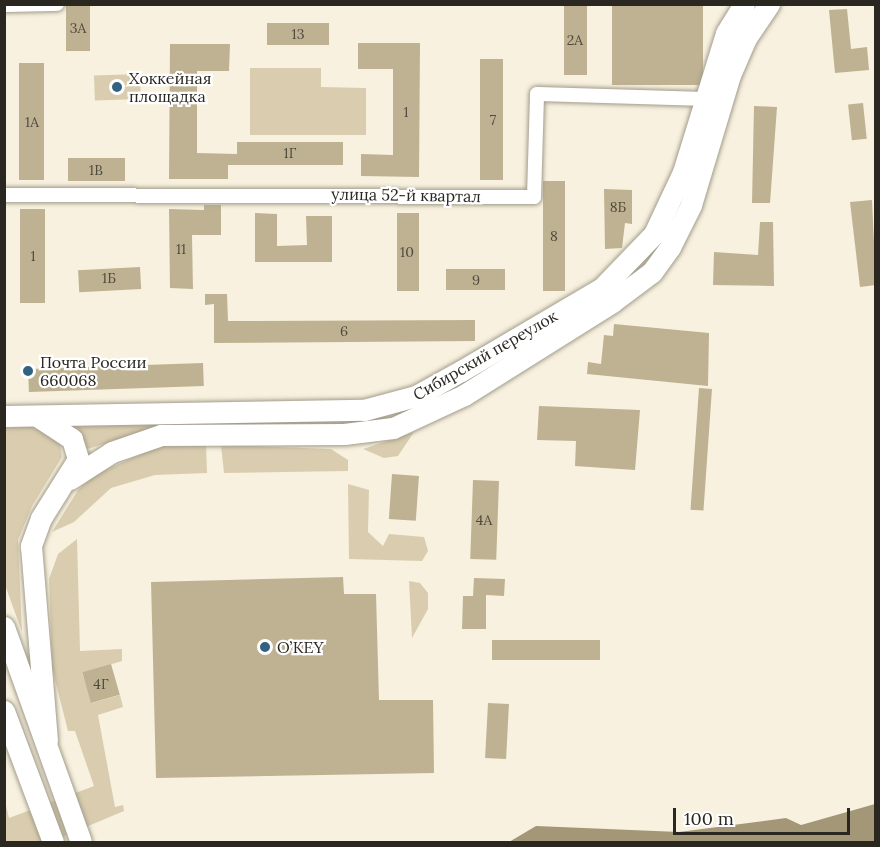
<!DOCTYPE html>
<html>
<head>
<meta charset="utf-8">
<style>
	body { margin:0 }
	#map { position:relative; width:880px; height:847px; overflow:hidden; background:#f8f1df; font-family:Lora,serif }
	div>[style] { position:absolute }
	.green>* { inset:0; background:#dacdaf; transform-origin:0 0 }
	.water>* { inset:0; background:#a39778 }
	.building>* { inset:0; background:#bfb292; transform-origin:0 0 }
	.roads { filter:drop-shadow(0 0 2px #a29c8b) drop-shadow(0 0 2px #a29c8b) }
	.street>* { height:14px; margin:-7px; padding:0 7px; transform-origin:7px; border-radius:7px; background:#fff }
	.primary>* { height:21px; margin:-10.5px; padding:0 10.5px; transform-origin:10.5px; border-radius:10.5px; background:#fff }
	.dots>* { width:16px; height:16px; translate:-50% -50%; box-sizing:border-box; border:3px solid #fff; border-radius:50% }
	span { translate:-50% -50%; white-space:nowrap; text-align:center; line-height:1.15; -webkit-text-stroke:4.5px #fff; paint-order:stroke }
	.number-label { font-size:14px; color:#4e4a3c }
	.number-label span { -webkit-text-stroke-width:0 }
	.poi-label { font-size:16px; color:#292720 }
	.left { translate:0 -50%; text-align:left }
	.street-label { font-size:16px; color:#292720 }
	.frame { position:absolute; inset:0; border:6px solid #292720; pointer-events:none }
	.scale { position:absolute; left:673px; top:808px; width:177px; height:27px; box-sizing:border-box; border:3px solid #292720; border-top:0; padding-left:8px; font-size:18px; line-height:21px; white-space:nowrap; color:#292720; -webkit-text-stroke:4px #fff; paint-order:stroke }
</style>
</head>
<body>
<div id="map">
	<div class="green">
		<div style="clip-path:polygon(250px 68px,321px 68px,321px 87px,366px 88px,366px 135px,250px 135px)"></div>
		<div style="left:140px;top:74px;width:25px;height:46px;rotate:88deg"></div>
		<div style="clip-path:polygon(142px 420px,167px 425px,87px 449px,75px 423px)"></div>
		<div style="clip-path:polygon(40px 426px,60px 443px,62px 457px,32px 506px,18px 540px,22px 632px,5px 585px,4px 428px)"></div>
		<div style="clip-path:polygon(414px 432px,398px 456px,384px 458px,363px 449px)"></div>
		<div style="clip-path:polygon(206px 444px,207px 473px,155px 475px,111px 488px,74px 522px,52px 532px,78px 490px,96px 474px,160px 446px)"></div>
		<div style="clip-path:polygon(221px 445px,331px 449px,348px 460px,348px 471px,224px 473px)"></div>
		<div style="clip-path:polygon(348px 484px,369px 490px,368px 532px,383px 546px,389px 534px,424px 537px,428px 551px,422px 561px,349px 559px)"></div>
		<div style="clip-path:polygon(77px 539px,80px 651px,122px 649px,122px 661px,82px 673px,92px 703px,120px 695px,123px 707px,98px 715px,115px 807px,123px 805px,124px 811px,50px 842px,5px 842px,4px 797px,9px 818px,94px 786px,75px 731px,68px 731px,52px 668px,49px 579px,58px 554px)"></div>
		<div style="clip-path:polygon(409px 581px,420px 583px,428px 593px,428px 609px,412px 638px)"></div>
	</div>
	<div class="water">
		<div style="clip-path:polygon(875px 804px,875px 842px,509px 842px,536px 826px,679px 832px,786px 818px,801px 825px)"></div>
	</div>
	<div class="building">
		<div style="left:66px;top:4px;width:24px;height:47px"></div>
		<div style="left:564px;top:4px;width:23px;height:71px"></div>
		<div style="left:612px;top:4px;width:91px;height:81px"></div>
		<div style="clip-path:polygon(847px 9px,851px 49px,867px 47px,869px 70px,835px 73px,829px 10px)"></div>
		<div style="left:267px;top:23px;width:62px;height:22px"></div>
		<div style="clip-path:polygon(358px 43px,420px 43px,419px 177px,361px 176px,361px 154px,393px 155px,393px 69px,358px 69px)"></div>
		<div style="clip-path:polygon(170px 44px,230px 44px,229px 71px,197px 71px,197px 153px,237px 154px,237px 142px,343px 142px,343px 165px,228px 165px,228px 179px,169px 179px)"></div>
		<div style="left:480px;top:59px;width:23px;height:121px"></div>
		<div style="left:19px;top:63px;width:25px;height:117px"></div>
		<div style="left:863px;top:103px;width:36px;height:15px;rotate:84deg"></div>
		<div style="clip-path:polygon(754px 106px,777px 107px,770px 203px,752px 203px)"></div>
		<div style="left:68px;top:158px;width:57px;height:23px"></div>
		<div style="left:543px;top:181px;width:22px;height:110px"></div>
		<div style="clip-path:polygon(604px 189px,632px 190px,632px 224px,625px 223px,622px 248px,605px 249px)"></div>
		<div style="clip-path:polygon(872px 200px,876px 285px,860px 287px,850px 202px)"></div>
		<div style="clip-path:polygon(204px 205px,221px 205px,221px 235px,192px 235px,193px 289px,170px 288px,169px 209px,204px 210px)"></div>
		<div style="left:20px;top:209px;width:25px;height:94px"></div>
		<div style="clip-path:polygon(255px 213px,277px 214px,277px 246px,307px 245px,306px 216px,332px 216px,332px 262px,255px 262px)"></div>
		<div style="left:397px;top:213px;width:22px;height:78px"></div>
		<div style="clip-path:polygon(760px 222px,773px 222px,774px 286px,713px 285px,714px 252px,758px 255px)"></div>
		<div style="left:140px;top:267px;width:22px;height:62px;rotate:87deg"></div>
		<div style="left:446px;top:269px;width:59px;height:21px"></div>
		<div style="clip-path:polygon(205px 294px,227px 294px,228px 321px,475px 320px,475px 341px,214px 343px,214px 304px,205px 305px)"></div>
		<div style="clip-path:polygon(614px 324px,709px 333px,708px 386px,587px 374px,588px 362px,601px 364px,604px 335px,613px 336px)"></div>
		<div style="left:203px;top:363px;width:23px;height:175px;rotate:88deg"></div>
		<div style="left:699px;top:388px;width:13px;height:122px;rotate:4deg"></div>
		<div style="clip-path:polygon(539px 406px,640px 410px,635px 470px,575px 466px,576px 441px,537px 440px)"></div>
		<div style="left:392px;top:474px;width:27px;height:45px;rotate:4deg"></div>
		<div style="left:473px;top:480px;width:26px;height:79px;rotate:2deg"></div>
		<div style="clip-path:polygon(343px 577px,344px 594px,376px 594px,379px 700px,433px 700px,434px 773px,156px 778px,151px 582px)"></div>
		<div style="clip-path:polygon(474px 578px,505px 579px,504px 596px,486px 595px,486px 629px,462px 629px,463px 596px,473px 596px)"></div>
		<div style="left:600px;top:640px;width:20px;height:108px;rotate:90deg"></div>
		<div style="left:111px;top:664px;width:32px;height:30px;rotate:74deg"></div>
		<div style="left:488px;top:703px;width:21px;height:55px;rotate:3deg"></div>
	</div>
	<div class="roads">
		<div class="street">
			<div style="left:4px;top:5px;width:53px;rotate:-1.1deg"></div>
			<div style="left:4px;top:195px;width:530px;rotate:0.22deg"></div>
			<div style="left:534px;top:197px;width:103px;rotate:-88.3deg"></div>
			<div style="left:537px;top:94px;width:170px;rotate:1.7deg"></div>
		</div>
		<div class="primary">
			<div style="left:4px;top:416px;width:360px;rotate:-1deg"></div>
			<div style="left:364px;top:410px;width:54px;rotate:-15.1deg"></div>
			<div style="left:416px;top:396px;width:51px;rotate:-29.1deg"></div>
			<div style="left:461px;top:371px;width:164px;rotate:-30.5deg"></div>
			<div style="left:602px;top:288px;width:75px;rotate:-46.1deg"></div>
			<div style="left:654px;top:234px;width:68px;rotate:-64.9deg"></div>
			<div style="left:683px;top:172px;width:145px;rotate:-72.8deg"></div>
			<div style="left:726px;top:33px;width:34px;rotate:-58deg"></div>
			<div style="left:37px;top:416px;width:42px;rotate:33.3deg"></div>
			<div style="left:72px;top:439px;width:21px;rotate:73deg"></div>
			<div style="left:78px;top:459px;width:70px;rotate:122.1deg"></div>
			<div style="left:41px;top:518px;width:30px;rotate:110deg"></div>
			<div style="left:31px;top:546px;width:195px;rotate:85.3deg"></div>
			<div style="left:70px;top:479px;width:50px;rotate:-32.7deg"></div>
			<div style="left:112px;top:452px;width:52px;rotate:-19.1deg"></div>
			<div style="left:161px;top:435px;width:183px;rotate:-0.3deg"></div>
			<div style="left:344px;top:434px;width:49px;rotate:-7deg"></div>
			<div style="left:393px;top:428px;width:78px;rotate:-24.9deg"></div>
			<div style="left:464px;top:395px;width:175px;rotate:-32.1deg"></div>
			<div style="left:612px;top:302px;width:50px;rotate:-36.9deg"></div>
			<div style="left:652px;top:272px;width:31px;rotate:-54deg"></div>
			<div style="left:670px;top:247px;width:47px;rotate:-63.4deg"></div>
			<div style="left:691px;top:205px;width:136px;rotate:-73.3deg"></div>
			<div style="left:730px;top:75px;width:40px;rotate:-66.6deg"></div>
			<div style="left:746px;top:38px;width:41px;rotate:-55.9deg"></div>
			<div style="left:4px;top:627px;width:228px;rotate:70.3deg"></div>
			<div style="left:4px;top:711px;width:140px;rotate:69.5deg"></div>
		</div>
	</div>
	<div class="dots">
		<div style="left:117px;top:87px;background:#326280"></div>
		<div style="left:28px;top:371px;background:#326280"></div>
		<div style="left:265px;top:647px;background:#326280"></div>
	</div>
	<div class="number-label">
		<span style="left:78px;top:28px">3А</span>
		<span style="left:298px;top:34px">13</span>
		<span style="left:575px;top:40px">2А</span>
		<span style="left:406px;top:112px">1</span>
		<span style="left:493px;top:120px">7</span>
		<span style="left:32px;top:122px">1А</span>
		<span style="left:290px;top:153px">1Г</span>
		<span style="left:96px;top:170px">1В</span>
		<span style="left:618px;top:207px">8Б</span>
		<span style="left:554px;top:236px">8</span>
		<span style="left:181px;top:249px">11</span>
		<span style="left:407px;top:252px">10</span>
		<span style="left:33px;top:256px">1</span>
		<span style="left:109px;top:278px">1Б</span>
		<span style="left:476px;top:280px">9</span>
		<span style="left:344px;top:331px">6</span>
		<span style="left:484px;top:520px">4А</span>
		<span style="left:101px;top:684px">4Г</span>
	</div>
	<div class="poi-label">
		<span class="left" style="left:129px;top:87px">Хоккейная<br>площадка</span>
		<span class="left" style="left:40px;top:371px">Почта России<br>660068</span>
		<span class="left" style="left:277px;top:647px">O’KEY</span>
	</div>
	<div class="street-label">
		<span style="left:406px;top:195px;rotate:1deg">улица 52-й квартал</span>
		<span style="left:485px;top:355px;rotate:-30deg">Сибирский переулок</span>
	</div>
	<div class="frame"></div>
	<div class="scale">100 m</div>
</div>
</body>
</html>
